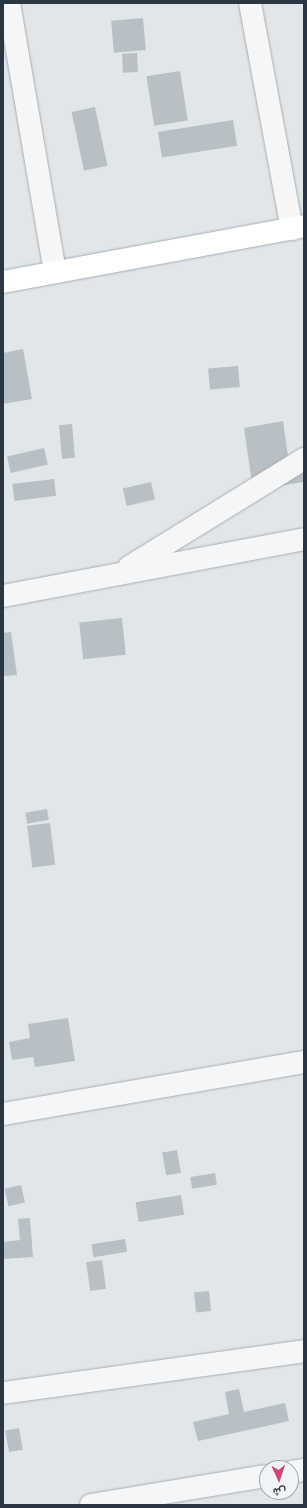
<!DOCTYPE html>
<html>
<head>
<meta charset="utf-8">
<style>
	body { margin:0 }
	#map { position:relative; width:307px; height:1508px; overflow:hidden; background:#e1e6e9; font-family:"Work Sans",Vazirmatn,sans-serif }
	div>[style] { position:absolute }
	.building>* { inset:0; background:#b8c0c6; transform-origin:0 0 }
	.roads { filter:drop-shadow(0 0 1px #a6aeb3) drop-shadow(0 0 1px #a6aeb3) }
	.street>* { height:22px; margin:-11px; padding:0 11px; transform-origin:11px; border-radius:11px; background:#f4f6f8 }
	.primary>* { height:22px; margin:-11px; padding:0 11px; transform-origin:11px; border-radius:11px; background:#fff }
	span { translate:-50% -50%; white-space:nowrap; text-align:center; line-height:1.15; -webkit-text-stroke:3px #f1f4f7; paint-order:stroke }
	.frame { position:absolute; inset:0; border:4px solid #2a3641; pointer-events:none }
	.north { position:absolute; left:259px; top:1460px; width:40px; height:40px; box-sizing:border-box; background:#f1f4f7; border:1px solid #a1a8ae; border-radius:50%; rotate:177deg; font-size:11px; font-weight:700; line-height:16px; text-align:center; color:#2a3641 }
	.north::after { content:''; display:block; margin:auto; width:14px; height:18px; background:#cb4a73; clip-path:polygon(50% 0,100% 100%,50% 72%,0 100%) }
</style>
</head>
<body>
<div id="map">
	<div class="building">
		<div style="left:143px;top:18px;width:32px;height:32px;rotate:85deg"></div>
		<div style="left:137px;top:53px;width:19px;height:15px;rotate:87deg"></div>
		<div style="left:180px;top:71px;width:50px;height:34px;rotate:81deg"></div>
		<div style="left:95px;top:107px;width:60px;height:24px;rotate:78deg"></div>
		<div style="left:233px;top:120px;width:26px;height:76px;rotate:81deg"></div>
		<div style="clip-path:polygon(23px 349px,32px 399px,3px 404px,3px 353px)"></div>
		<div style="left:238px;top:366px;width:21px;height:30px;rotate:85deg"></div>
		<div style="clip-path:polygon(283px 421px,288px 456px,304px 454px,304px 482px,253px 490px,244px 428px)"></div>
		<div style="left:72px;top:424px;width:34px;height:13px;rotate:85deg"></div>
		<div style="left:44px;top:448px;width:17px;height:38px;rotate:77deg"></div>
		<div style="left:54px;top:479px;width:17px;height:42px;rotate:83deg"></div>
		<div style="left:151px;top:482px;width:18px;height:29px;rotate:77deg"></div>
		<div style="left:122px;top:618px;width:37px;height:43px;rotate:84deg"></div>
		<div style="clip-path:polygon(11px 632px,17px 675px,3px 676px,3px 633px)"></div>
		<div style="left:47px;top:809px;width:11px;height:22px;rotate:80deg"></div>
		<div style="left:50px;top:823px;width:42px;height:23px;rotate:83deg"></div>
		<div style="clip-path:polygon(68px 1018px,75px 1061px,35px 1067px,33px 1057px,12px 1060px,9px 1042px,30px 1038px,28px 1024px)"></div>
		<div style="left:177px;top:1150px;width:23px;height:15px;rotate:80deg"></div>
		<div style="left:215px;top:1173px;width:12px;height:25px;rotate:81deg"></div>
		<div style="left:21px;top:1185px;width:18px;height:17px;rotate:77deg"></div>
		<div style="left:181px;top:1195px;width:20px;height:46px;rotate:81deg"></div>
		<div style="clip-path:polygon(30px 1218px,33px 1257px,3px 1259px,3px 1242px,20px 1240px,18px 1219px)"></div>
		<div style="left:125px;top:1239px;width:13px;height:34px;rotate:81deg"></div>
		<div style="left:102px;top:1260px;width:29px;height:16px;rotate:82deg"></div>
		<div style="left:209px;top:1291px;width:20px;height:15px;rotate:84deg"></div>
		<div style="clip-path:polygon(239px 1389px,244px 1412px,285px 1403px,289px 1421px,198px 1441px,193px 1422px,229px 1414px,225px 1392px)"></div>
		<div style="left:19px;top:1428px;width:22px;height:14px;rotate:80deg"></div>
	</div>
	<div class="roads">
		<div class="street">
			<div style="left:9px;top:3px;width:273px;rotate:80.3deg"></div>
			<div style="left:250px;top:3px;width:230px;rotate:79.5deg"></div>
			<div style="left:129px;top:567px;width:206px;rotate:-31.7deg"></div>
			<div style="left:3px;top:596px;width:306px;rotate:-10.7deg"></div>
			<div style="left:3px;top:1114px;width:305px;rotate:-9.8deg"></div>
			<div style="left:3px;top:1393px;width:304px;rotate:-7.9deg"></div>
			<div style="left:291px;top:1472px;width:13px;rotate:-9deg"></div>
			<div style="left:91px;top:1505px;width:178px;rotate:-9.4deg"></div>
		</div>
		<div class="primary">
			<div style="left:3px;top:282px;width:306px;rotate:-10.5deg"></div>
		</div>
	</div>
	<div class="frame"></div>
	<div class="north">ش</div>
</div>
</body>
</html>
